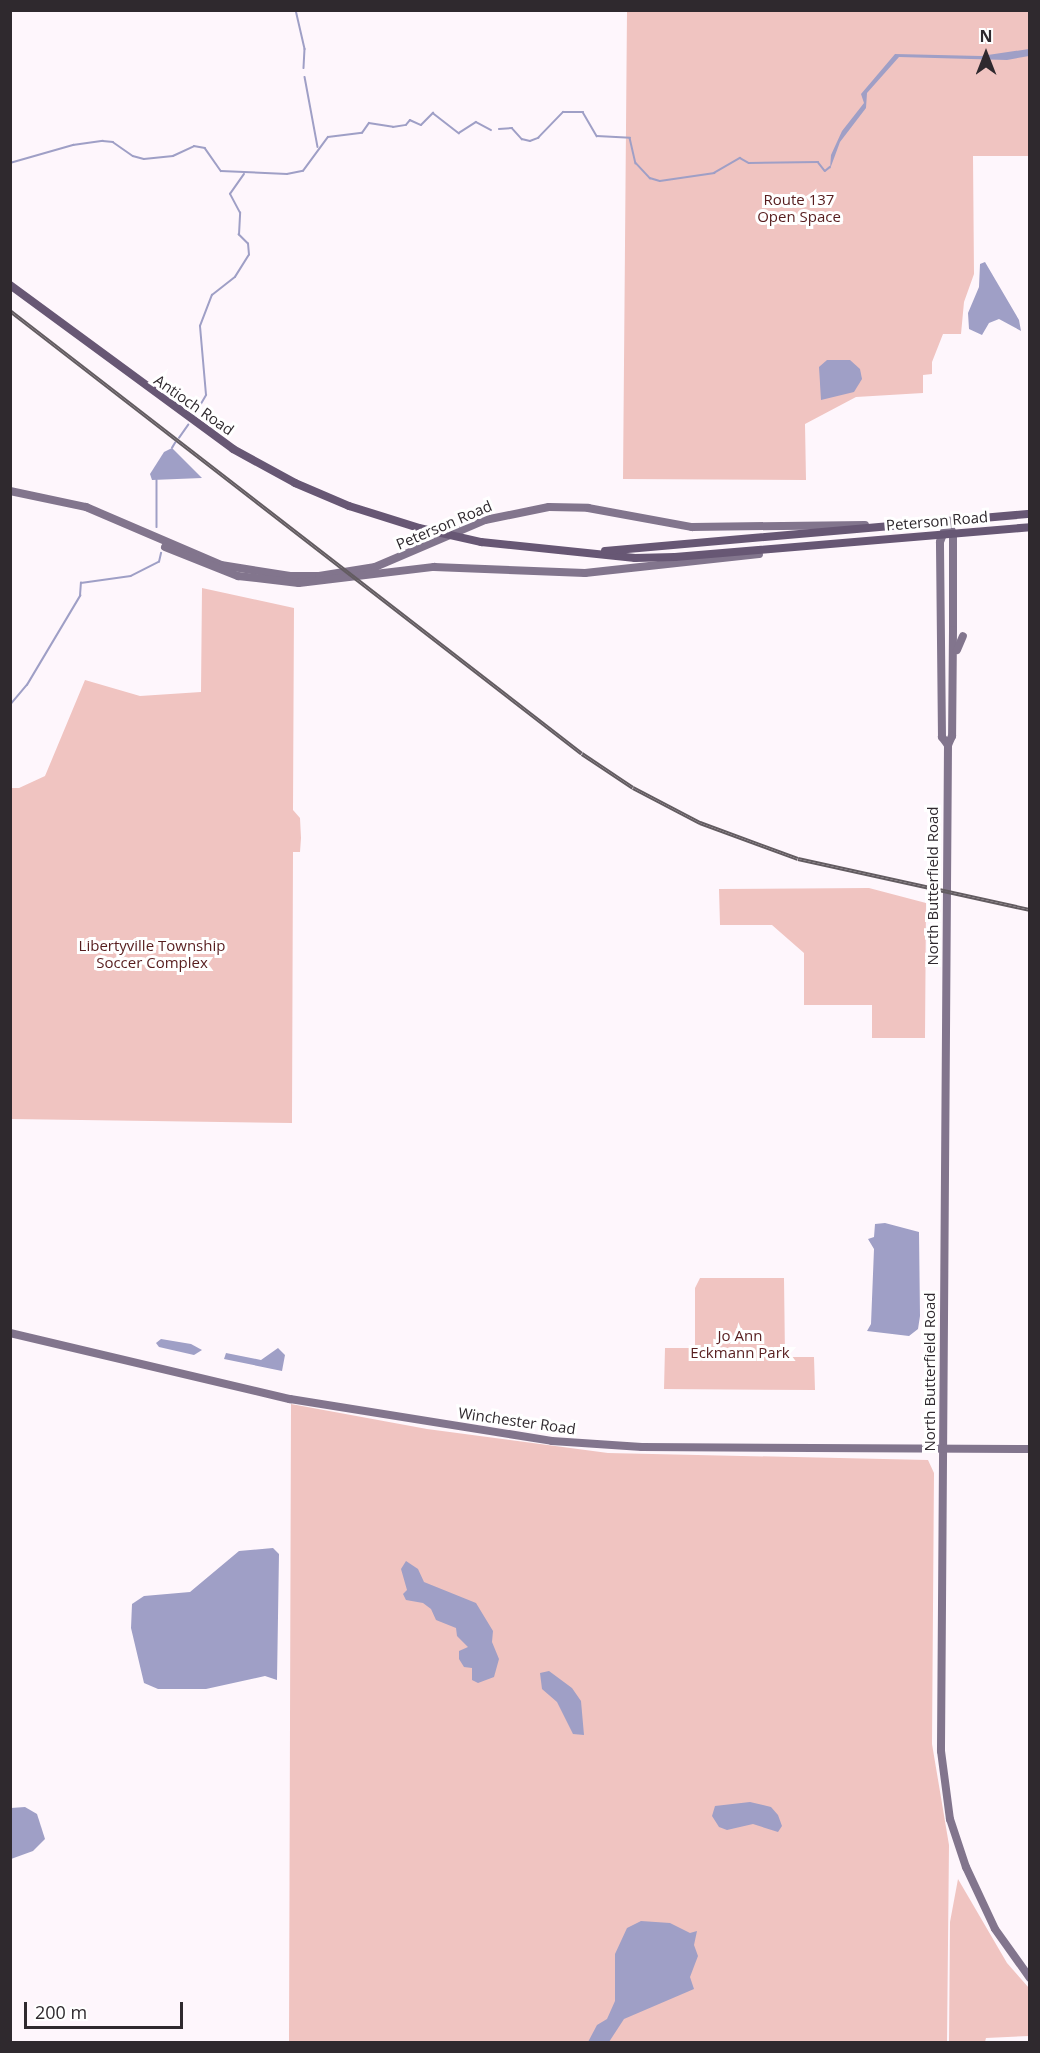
<!DOCTYPE html>
<html>
<head>
<meta charset="utf-8">
<style>
	body { margin:0 }
	#map { position:relative; width:1040px; height:2053px; overflow:hidden; background:#fef6fc; font-family:"Open Sans",sans-serif }
	div>[style] { position:absolute }
	.green>* { inset:0; background:#f0c4c1 }
	.water>* { inset:0; background:#9f9fc6 }
	.stream>* { height:1.5px; margin:-0.75px; padding:0 0.75px; transform-origin:0.75px; border-radius:0.75px; background:#9f9fc6 }
	.secondary>* { height:8px; margin:-4px; padding:0 4px; transform-origin:4px; border-radius:4px; background:#82758d }
	.primary>* { height:8px; margin:-4px; padding:0 4px; transform-origin:4px; border-radius:4px; background:#675774 }
	.rail>* { height:4px; margin-top:-2px; transform-origin:0; background:repeating-linear-gradient(90deg,#fff 0 4.5px,#635c61 0 9px); box-sizing:border-box; border-block:2px solid #635c61 }
	.primary-bridge>* { height:8px; margin:-4px; padding:0 4px; transform-origin:4px; border-radius:4px; background:#675774 }
	span { translate:-50% -50%; white-space:nowrap; text-align:center; line-height:1.15; -webkit-text-stroke:6px #fff; paint-order:stroke }
	.park-label { font-size:15px; color:#571d1e }
	.street-label { font-size:15px; color:#2f292e }
	.frame { position:absolute; inset:0; border:12px solid #2f292e; pointer-events:none }
	.north { position:absolute; left:956px; top:24px; width:60px; height:60px; -webkit-text-stroke:4px #fff; paint-order:stroke; rotate:0deg; font-size:16px; font-weight:700; line-height:24px; text-align:center; color:#2f292e }
	.north::after { content:''; display:block; margin:auto; width:21px; height:27px; background:#2f292e; clip-path:polygon(50% 0,100% 100%,50% 72%,0 100%) }
	.scale { position:absolute; left:24px; top:2002px; width:159px; height:27px; box-sizing:border-box; border:3px solid #2f292e; border-top:0; padding-left:8px; font-size:18px; line-height:21px; white-space:nowrap; color:#2f292e; -webkit-text-stroke:4px #fff; paint-order:stroke }
</style>
</head>
<body>
<div id="map">
	<div class="green">
		<div style="clip-path:polygon(627px 11px,1029px 11px,1029px 156px,973px 156px,974px 274px,964px 302px,961px 334px,943px 334px,932px 362px,932px 374px,923px 375px,923px 393px,856px 397px,805px 424px,806px 480px,623px 479px)"></div>
		<div style="clip-path:polygon(202px 588px,294px 608px,293px 810px,300px 818px,301px 838px,300px 852px,293px 852px,292px 1123px,11px 1119px,11px 788px,19px 788px,45px 776px,85px 680px,140px 696px,201px 692px)"></div>
		<div style="clip-path:polygon(869px 888px,926px 903px,925px 1038px,872px 1038px,872px 1005px,804px 1005px,804px 953px,772px 925px,720px 925px,719px 889px)"></div>
		<div style="clip-path:polygon(700px 1278px,784px 1278px,785px 1357px,814px 1357px,815px 1390px,664px 1389px,665px 1348px,695px 1348px,695px 1288px)"></div>
		<div style="clip-path:polygon(291px 1404px,427px 1429px,608px 1453px,928px 1460px,934px 1473px,932px 1744px,949px 1845px,947px 2042px,289px 2042px)"></div>
		<div style="clip-path:polygon(958px 1879px,1007px 1963px,1029px 1988px,1029px 2036px,986px 2038px,985px 2042px,949px 2042px,950px 1922px)"></div>
	</div>
	<div class="water">
		<div style="clip-path:polygon(1029px 49px,1029px 56px,1007px 60px,899px 57px,867px 93px,866px 108px,840px 142px,830px 169px,831px 155px,842px 131px,864px 103px,861px 94px,895px 54px,981px 56px)"></div>
		<div style="clip-path:polygon(985px 262px,1019px 320px,1021px 331px,999px 319px,989px 323px,982px 335px,969px 329px,968px 313px,979px 287px,980px 264px)"></div>
		<div style="clip-path:polygon(827px 360px,850px 360px,860px 369px,862px 379px,854px 392px,821px 400px,819px 367px)"></div>
		<div style="clip-path:polygon(172px 448px,202px 478px,152px 480px,150px 474px,164px 452px)"></div>
		<div style="clip-path:polygon(885px 1223px,919px 1232px,920px 1316px,918px 1329px,909px 1336px,867px 1331px,871px 1324px,874px 1249px,868px 1239px,874px 1237px,875px 1224px)"></div>
		<div style="clip-path:polygon(161px 1339px,191px 1344px,202px 1350px,194px 1355px,159px 1347px,156px 1343px)"></div>
		<div style="clip-path:polygon(278px 1348px,285px 1355px,282px 1371px,224px 1359px,226px 1353px,261px 1360px)"></div>
		<div style="clip-path:polygon(273px 1548px,279px 1554px,277px 1680px,265px 1676px,206px 1689px,158px 1689px,144px 1683px,131px 1628px,132px 1604px,144px 1596px,190px 1592px,239px 1551px)"></div>
		<div style="clip-path:polygon(406px 1561px,418px 1569px,424px 1582px,476px 1603px,493px 1631px,492px 1642px,499px 1659px,494px 1677px,478px 1683px,472px 1680px,472px 1668px,464px 1667px,459px 1659px,459px 1651px,468px 1647px,457px 1636px,456px 1628px,436px 1620px,431px 1609px,423px 1603px,406px 1600px,403px 1594px,407px 1590px,401px 1569px)"></div>
		<div style="clip-path:polygon(549px 1671px,572px 1688px,581px 1701px,584px 1735px,573px 1734px,557px 1702px,542px 1689px,540px 1673px)"></div>
		<div style="clip-path:polygon(750px 1802px,771px 1807px,778px 1815px,782px 1826px,778px 1832px,753px 1824px,727px 1830px,719px 1827px,712px 1816px,715px 1806px)"></div>
		<div style="clip-path:polygon(25px 1807px,37px 1814px,45px 1839px,33px 1851px,11px 1859px,11px 1808px)"></div>
		<div style="clip-path:polygon(641px 1921px,670px 1923px,690px 1933px,697px 1931px,694px 1945px,698px 1956px,690px 1977px,694px 1989px,624px 2019px,609px 2042px,588px 2042px,597px 2025px,607px 2019px,615px 2001px,615px 1954px,627px 1928px)"></div>
	</div>
	<div class="stream">
		<div style="left:296px;top:10px;width:40px;rotate:77deg"></div>
		<div style="left:305px;top:49px;width:19px;rotate:93deg"></div>
		<div style="left:305px;top:77px;width:71px;rotate:79.5deg"></div>
		<div style="left:499px;top:129px;width:13px;rotate:-4deg"></div>
		<div style="left:512px;top:128px;width:15px;rotate:48deg"></div>
		<div style="left:522px;top:139px;width:8px;rotate:14deg"></div>
		<div style="left:530px;top:141px;width:9px;rotate:-21deg"></div>
		<div style="left:538px;top:138px;width:36px;rotate:-46deg"></div>
		<div style="left:563px;top:112px;width:20px"></div>
		<div style="left:583px;top:112px;width:28px;rotate:60deg"></div>
		<div style="left:597px;top:136px;width:33px;rotate:3deg"></div>
		<div style="left:630px;top:138px;width:26px;rotate:77deg"></div>
		<div style="left:636px;top:163px;width:21px;rotate:47deg"></div>
		<div style="left:650px;top:178px;width:10px;rotate:17deg"></div>
		<div style="left:660px;top:181px;width:55px;rotate:-8.4deg"></div>
		<div style="left:714px;top:173px;width:30px;rotate:-30deg"></div>
		<div style="left:740px;top:158px;width:10px;rotate:29deg"></div>
		<div style="left:749px;top:163px;width:69px;rotate:-0.8deg"></div>
		<div style="left:818px;top:162px;width:11px;rotate:52deg"></div>
		<div style="left:825px;top:171px;width:6px;rotate:-39deg"></div>
		<div style="left:10px;top:163px;width:66px;rotate:-15.9deg"></div>
		<div style="left:73px;top:145px;width:30px;rotate:-8deg"></div>
		<div style="left:103px;top:141px;width:10px;rotate:6deg"></div>
		<div style="left:113px;top:142px;width:24px;rotate:35deg"></div>
		<div style="left:133px;top:156px;width:11px;rotate:15deg"></div>
		<div style="left:144px;top:159px;width:29px;rotate:-6deg"></div>
		<div style="left:173px;top:156px;width:23px;rotate:-25deg"></div>
		<div style="left:194px;top:146px;width:11px;rotate:10deg"></div>
		<div style="left:205px;top:148px;width:28px;rotate:55deg"></div>
		<div style="left:221px;top:171px;width:66px;rotate:2.6deg"></div>
		<div style="left:287px;top:174px;width:16px;rotate:-11deg"></div>
		<div style="left:303px;top:171px;width:42px;rotate:-53.7deg"></div>
		<div style="left:328px;top:137px;width:34px;rotate:-7deg"></div>
		<div style="left:362px;top:133px;width:12px;rotate:-55deg"></div>
		<div style="left:369px;top:123px;width:24px;rotate:9deg"></div>
		<div style="left:393px;top:127px;width:13px;rotate:-9deg"></div>
		<div style="left:406px;top:125px;width:6px;rotate:-51deg"></div>
		<div style="left:410px;top:120px;width:12px;rotate:24deg"></div>
		<div style="left:421px;top:125px;width:17px;rotate:-45deg"></div>
		<div style="left:433px;top:113px;width:33px;rotate:38deg"></div>
		<div style="left:459px;top:133px;width:20px;rotate:-33deg"></div>
		<div style="left:476px;top:122px;width:17px;rotate:28deg"></div>
		<div style="left:194px;top:416px;width:24px;rotate:-60deg"></div>
		<div style="left:206px;top:395px;width:69px;rotate:-95deg"></div>
		<div style="left:200px;top:326px;width:33px;rotate:-69deg"></div>
		<div style="left:212px;top:295px;width:29px;rotate:-38deg"></div>
		<div style="left:235px;top:277px;width:26px;rotate:-58deg"></div>
		<div style="left:249px;top:255px;width:11px;rotate:-95deg"></div>
		<div style="left:248px;top:244px;width:13px;rotate:-135deg"></div>
		<div style="left:239px;top:235px;width:22px;rotate:-87deg"></div>
		<div style="left:240px;top:213px;width:21px;rotate:-118deg"></div>
		<div style="left:230px;top:194px;width:24px;rotate:-55deg"></div>
		<div style="left:179px;top:438px;width:16px;rotate:-55deg"></div>
		<div style="left:172px;top:448px;width:6px;rotate:-59deg"></div>
		<div style="left:157px;top:480px;width:47px;rotate:90deg"></div>
		<div style="left:10px;top:705px;width:26px;rotate:-50deg"></div>
		<div style="left:27px;top:685px;width:104px;rotate:-59.2deg"></div>
		<div style="left:80px;top:596px;width:13px;rotate:-86deg"></div>
		<div style="left:81px;top:583px;width:50px;rotate:-8deg"></div>
		<div style="left:131px;top:576px;width:31px;rotate:-27deg"></div>
		<div style="left:159px;top:562px;width:9px;rotate:-77deg"></div>
	</div>
	<div class="secondary">
		<div style="left:10px;top:491px;width:78px;rotate:11.9deg"></div>
		<div style="left:86px;top:507px;width:147px;rotate:23.2deg"></div>
		<div style="left:221px;top:565px;width:70px;rotate:9.1deg"></div>
		<div style="left:290px;top:576px;width:29px"></div>
		<div style="left:319px;top:576px;width:57px;rotate:-9.1deg"></div>
		<div style="left:375px;top:567px;width:120px;rotate:-23.1deg"></div>
		<div style="left:485px;top:520px;width:65px;rotate:-11.5deg"></div>
		<div style="left:549px;top:507px;width:39px;rotate:1deg"></div>
		<div style="left:588px;top:508px;width:106px;rotate:10.4deg"></div>
		<div style="left:692px;top:527px;width:173px;rotate:-0.7deg"></div>
		<div style="left:948px;top:521px;width:14px;rotate:69deg"></div>
		<div style="left:953px;top:534px;width:96px;rotate:90deg"></div>
		<div style="left:953px;top:630px;width:106px;rotate:90.5deg"></div>
		<div style="left:952px;top:736px;width:10px;rotate:114deg"></div>
		<div style="left:948px;top:745px;width:1006px;rotate:90.4deg"></div>
		<div style="left:941px;top:1751px;width:69px;rotate:82.5deg"></div>
		<div style="left:950px;top:1819px;width:51px;rotate:71.6deg"></div>
		<div style="left:966px;top:1867px;width:68px;rotate:64.9deg"></div>
		<div style="left:995px;top:1929px;width:60px;rotate:54.5deg"></div>
		<div style="left:165px;top:547px;width:79px;rotate:21.7deg"></div>
		<div style="left:238px;top:576px;width:61px;rotate:6.5deg"></div>
		<div style="left:299px;top:583px;width:136px;rotate:-6.8deg"></div>
		<div style="left:434px;top:567px;width:151px;rotate:2.3deg"></div>
		<div style="left:585px;top:573px;width:175px;rotate:-6.2deg"></div>
		<div style="left:957px;top:650px;width:15px;rotate:-67deg"></div>
		<div style="left:948px;top:745px;width:10px;rotate:-127deg"></div>
		<div style="left:942px;top:737px;width:195px;rotate:-90.6deg"></div>
		<div style="left:940px;top:542px;width:22px;rotate:-69deg"></div>
		<div style="left:10px;top:1333px;width:288px;rotate:13.3deg"></div>
		<div style="left:290px;top:1399px;width:265px;rotate:9.1deg"></div>
		<div style="left:552px;top:1441px;width:90px;rotate:3.8deg"></div>
		<div style="left:642px;top:1447px;width:388px;rotate:0.3deg"></div>
	</div>
	<div class="primary">
		<div style="left:10px;top:285px;width:277px;rotate:36.3deg"></div>
		<div style="left:233px;top:449px;width:71px;rotate:28.7deg"></div>
		<div style="left:295px;top:483px;width:59px;rotate:23.1deg"></div>
		<div style="left:349px;top:506px;width:73px;rotate:17.4deg"></div>
		<div style="left:481px;top:542px;width:155px;rotate:5.9deg"></div>
		<div style="left:635px;top:558px;width:40px;rotate:-1.4deg"></div>
		<div style="left:675px;top:557px;width:356px;rotate:-4.8deg"></div>
		<div style="left:605px;top:551px;width:427px;rotate:-5deg"></div>
	</div>
	<div class="rail">
		<div style="left:10px;top:311px;width:723px;rotate:37.76deg"></div>
		<div style="left:582px;top:754px;width:61px;rotate:33.7deg"></div>
		<div style="left:633px;top:788px;width:76px;rotate:27.6deg"></div>
		<div style="left:700px;top:823px;width:104px;rotate:20.2deg"></div>
		<div style="left:798px;top:859px;width:238px;rotate:12.4deg"></div>
	</div>
	<div class="primary-bridge">
		<div style="left:419px;top:528px;width:64px;rotate:12.7deg"></div>
	</div>
	<div class="park-label">
		<span style="left:799px;top:208px">Route 137<br>Open Space</span>
		<span style="left:152px;top:954px">Libertyville Township<br>Soccer Complex</span>
		<span style="left:740px;top:1344px">Jo Ann<br>Eckmann Park</span>
	</div>
	<div class="street-label">
		<span style="left:194px;top:405px;rotate:35deg">Antioch Road</span>
		<span style="left:937px;top:521px;rotate:-5deg">Peterson Road</span>
		<span style="left:444px;top:525px;rotate:-23deg">Peterson Road</span>
		<span style="left:933px;top:886px;rotate:-90deg">North Butterfield Road</span>
		<span style="left:930px;top:1372px;rotate:-90deg">North Butterfield Road</span>
		<span style="left:517px;top:1421px;rotate:8deg">Winchester Road</span>
	</div>
	<div class="frame"></div>
	<div class="north">N</div>
	<div class="scale">200 m</div>
</div>
</body>
</html>
